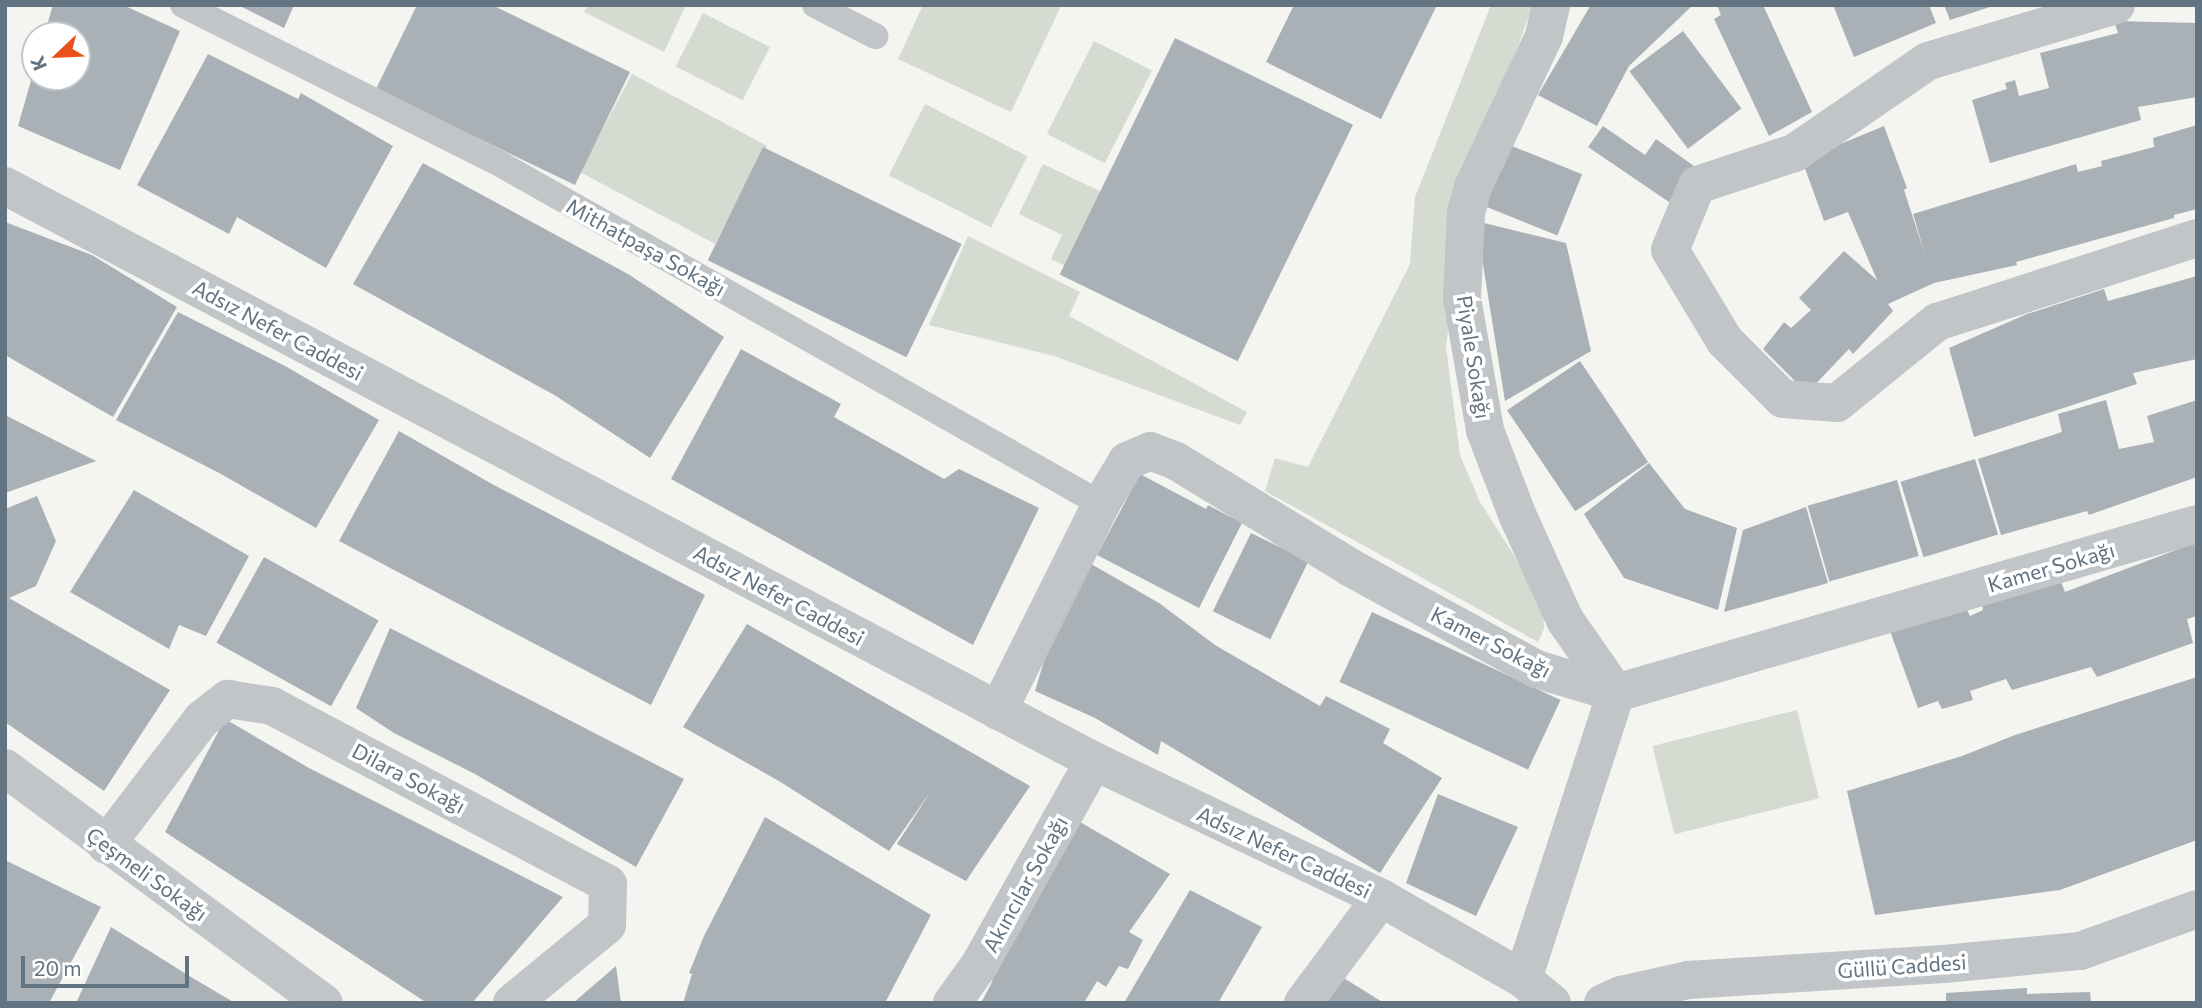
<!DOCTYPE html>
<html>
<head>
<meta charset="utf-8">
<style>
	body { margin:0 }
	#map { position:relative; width:2202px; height:1008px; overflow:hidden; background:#f4f4f0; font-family:Commissioner,sans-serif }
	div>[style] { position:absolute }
	.green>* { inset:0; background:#d5dbd1; transform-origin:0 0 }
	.building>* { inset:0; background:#a9b1b7; transform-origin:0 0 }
	.lane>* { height:26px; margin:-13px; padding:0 13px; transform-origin:13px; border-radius:13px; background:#c1c5c8 }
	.street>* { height:38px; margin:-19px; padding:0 19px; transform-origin:19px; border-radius:19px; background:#c1c5c8 }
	span { translate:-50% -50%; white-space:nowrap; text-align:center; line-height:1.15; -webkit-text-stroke:7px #fff; paint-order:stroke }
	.street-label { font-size:21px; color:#627382 }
	.frame { position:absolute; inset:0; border:7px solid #627382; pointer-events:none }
	.north { position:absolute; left:21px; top:21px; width:70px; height:70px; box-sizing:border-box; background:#fff; border:2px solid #c0c7cd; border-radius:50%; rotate:247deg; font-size:19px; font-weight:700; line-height:28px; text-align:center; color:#627382 }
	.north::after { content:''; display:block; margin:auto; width:24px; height:32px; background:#e8511c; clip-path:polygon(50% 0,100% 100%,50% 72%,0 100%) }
	.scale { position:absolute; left:21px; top:956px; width:168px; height:32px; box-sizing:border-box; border:4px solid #627382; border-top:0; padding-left:9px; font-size:21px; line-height:24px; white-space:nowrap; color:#627382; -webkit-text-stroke:5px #fff; paint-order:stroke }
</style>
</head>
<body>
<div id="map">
	<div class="green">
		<div style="clip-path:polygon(588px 5px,686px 5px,664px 52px,584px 12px)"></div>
		<div style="clip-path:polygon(923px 5px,1054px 5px,1060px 8px,1011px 112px,898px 59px)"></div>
		<div style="clip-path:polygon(1491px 5px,1533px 5px,1485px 136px,1458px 249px,1446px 347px,1460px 455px,1480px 502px,1543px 601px,1544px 629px,1538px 642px,1265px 491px,1275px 458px,1308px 467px,1410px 264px,1415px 197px)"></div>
		<div style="left:703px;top:13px;width:75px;height:60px;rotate:27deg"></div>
		<div style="left:1094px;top:41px;width:65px;height:104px;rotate:27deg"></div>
		<div style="left:632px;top:74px;width:153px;height:111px;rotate:28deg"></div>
		<div style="left:925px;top:104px;width:115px;height:80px;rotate:27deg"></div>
		<div style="clip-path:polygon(1043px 164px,1108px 195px,1072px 269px,1051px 259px,1062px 235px,1019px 214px)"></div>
		<div style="clip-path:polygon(968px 236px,1080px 292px,1069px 316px,1247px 412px,1240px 425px,1054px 356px,929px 325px)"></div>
		<div style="left:1797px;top:710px;width:91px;height:149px;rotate:76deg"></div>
	</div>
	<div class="building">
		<div style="clip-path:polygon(53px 5px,123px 5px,180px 31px,120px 170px,18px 126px,34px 70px,35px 77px,77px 77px,77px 35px,44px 35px)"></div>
		<div style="clip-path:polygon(238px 5px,294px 5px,284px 28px)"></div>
		<div style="clip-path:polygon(417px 5px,492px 5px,630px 72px,575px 185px,376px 89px)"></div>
		<div style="clip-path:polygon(1294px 5px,1437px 5px,1381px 119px,1266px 62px)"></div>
		<div style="clip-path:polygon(1587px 5px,1693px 5px,1629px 66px,1597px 126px,1538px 95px,1589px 8px)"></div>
		<div style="clip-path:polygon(1717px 5px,1763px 5px,1812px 112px,1769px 136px,1714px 19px,1721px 15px)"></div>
		<div style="clip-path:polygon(1833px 5px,1929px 5px,1936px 23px,1854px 57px)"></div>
		<div style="clip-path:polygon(1944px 5px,1993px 5px,1993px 6px,1950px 20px)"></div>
		<div style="clip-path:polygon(2114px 21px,2197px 23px,2197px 97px,2138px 107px,2141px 120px,1990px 163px,1972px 100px,2007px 89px,2005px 83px,2015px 80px,2019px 96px,2049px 88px,2040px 53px,2118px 33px)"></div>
		<div style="left:1683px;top:31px;width:97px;height:67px;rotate:53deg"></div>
		<div style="left:1175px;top:38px;width:198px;height:263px;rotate:26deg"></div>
		<div style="clip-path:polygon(208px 54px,298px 99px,301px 93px,393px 146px,326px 268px,237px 217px,229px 234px,137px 185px)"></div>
		<div style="clip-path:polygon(2197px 125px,2197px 209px,2174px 215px,2174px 218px,2016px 262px,2017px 265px,1934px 283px,1888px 304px,1893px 311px,1853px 354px,1849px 349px,1807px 393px,1763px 349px,1784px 322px,1791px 328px,1811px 310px,1799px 298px,1844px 251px,1877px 280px,1848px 212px,1824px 221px,1802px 160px,1884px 126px,1907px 188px,1904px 190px,1926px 258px,1913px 214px,2076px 164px,2078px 172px,2102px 166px,2101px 161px,2154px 147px,2153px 138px)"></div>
		<div style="clip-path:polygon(1603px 126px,1645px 155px,1656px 139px,1694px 166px,1669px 202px,1588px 147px)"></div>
		<div style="left:1507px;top:144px;width:81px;height:66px;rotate:22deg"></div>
		<div style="left:763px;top:147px;width:221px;height:126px;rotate:26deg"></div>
		<div style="clip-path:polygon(423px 163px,628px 274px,724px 337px,650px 458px,556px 396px,353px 284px)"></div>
		<div style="clip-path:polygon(1476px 221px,1566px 243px,1591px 351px,1505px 401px)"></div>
		<div style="clip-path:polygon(5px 222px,92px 255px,177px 307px,113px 417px,5px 355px)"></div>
		<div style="clip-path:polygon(2197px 276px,2197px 359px,2133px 373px,2137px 384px,1974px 437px,1949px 348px,2027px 314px,2104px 289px,2108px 301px)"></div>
		<div style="clip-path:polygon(178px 312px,285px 366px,379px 420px,316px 528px,221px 474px,116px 420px)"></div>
		<div style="clip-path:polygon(741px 349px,841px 404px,834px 417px,944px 479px,959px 469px,1039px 508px,973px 645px,671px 479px)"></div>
		<div style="left:1580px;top:361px;width:122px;height:88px;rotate:56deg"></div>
		<div style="clip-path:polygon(2106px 400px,2119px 449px,2154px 442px,2147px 416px,2197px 400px,2197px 477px,2089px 515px,2087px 511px,2001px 535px,1978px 459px,2062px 432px,2058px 414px)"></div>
		<div style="clip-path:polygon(5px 415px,96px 461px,5px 493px)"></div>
		<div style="clip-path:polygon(399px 431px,492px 484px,705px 595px,651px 705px,339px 541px)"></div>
		<div style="left:1975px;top:459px;width:79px;height:78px;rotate:73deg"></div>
		<div style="clip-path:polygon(1649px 463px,1685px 509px,1737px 528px,1718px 610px,1624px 578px,1584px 514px)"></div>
		<div style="clip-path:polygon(1140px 474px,1206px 509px,1208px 505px,1242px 523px,1199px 608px,1097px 555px)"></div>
		<div style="left:1897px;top:480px;width:79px;height:93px;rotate:74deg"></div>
		<div style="clip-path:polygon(134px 490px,249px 556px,206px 636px,179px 625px,169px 649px,70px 592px)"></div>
		<div style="clip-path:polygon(37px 496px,56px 541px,36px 586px,9px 598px,170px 690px,104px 791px,5px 722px,5px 509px)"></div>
		<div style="clip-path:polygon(1806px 507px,1828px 583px,1724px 612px,1743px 530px)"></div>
		<div style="left:1251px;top:533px;width:64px;height:87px;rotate:26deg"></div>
		<div style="clip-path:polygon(2197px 542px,2197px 616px,2187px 619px,2193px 643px,2097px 677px,2091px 667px,2012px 690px,2006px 679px,1970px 691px,1973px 700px,1942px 709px,1938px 701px,1918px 708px,1890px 631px,1966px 608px,1970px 616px,1983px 610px,1982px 604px,2060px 579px,2065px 592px)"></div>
		<div style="left:264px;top:557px;width:131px;height:98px;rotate:29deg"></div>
		<div style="clip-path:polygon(1086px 561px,1159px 603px,1215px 645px,1320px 706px,1326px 696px,1390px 729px,1383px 743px,1442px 778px,1380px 873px,1161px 741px,1158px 755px,1095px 718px,1035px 691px,1057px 617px)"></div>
		<div style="left:1372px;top:612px;width:208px;height:77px;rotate:25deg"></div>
		<div style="clip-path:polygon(747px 624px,1030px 786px,966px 881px,897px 844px,931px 791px,889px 851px,779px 781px,683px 727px)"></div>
		<div style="clip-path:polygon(390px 628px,684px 779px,636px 867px,475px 774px,394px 733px,356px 708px)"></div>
		<div style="clip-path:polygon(2197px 677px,2197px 840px,2060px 890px,1875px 915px,1847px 791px,1962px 756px,2015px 735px)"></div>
		<div style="clip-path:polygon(225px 719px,309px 768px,563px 897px,472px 1003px,427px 1003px,165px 832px)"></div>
		<div style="clip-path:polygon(1438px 794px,1518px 827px,1476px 916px,1406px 883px)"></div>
		<div style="clip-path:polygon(765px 817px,931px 915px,885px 1003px,683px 1003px,692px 974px,689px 973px,704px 936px)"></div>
		<div style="clip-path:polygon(1080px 822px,1170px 874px,1129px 932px,1143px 940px,1128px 969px,1119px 966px,1106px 987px,1097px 981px,1084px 1003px,981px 1003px,991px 984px,1009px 928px)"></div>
		<div style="clip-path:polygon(5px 860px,101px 907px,49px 1003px,5px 1003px)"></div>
		<div style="clip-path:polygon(1190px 890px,1262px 927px,1218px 1003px,1124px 1003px)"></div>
		<div style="clip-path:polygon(111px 927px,191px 977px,235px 1003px,76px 1003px)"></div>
		<div style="clip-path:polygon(616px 966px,621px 1003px,573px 1003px)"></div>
		<div style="clip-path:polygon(1334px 972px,1384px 1003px,1317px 1003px)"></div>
		<div style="clip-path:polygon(2027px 988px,2027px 994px,2090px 992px,2091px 1003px,1946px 1003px,1946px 993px)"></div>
	</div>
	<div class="lane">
		<div style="left:183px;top:5px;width:357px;rotate:26.6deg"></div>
		<div style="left:502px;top:165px;width:688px;rotate:29.51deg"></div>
		<div style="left:815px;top:5px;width:68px;rotate:27.3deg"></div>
	</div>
	<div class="street">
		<div style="left:2116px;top:5px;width:196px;rotate:163.4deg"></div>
		<div style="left:1928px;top:61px;width:163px;rotate:145.5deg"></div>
		<div style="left:1794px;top:153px;width:102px;rotate:161.7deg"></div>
		<div style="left:1697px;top:185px;width:70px;rotate:112.6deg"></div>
		<div style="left:1670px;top:250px;width:106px;rotate:58.9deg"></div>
		<div style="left:1725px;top:341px;width:82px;rotate:45deg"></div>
		<div style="left:1783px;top:399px;width:54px;rotate:4.2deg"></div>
		<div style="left:1837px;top:403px;width:129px;rotate:-39deg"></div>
		<div style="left:1937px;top:322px;width:273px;rotate:-17.9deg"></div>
		<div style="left:5px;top:186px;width:1231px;rotate:27.83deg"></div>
		<div style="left:1094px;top:761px;width:318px;rotate:25.5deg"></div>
		<div style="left:1381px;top:898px;width:163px;rotate:29.7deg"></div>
		<div style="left:1523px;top:979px;width:38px;rotate:40deg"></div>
		<div style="left:998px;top:711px;width:231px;rotate:-63.5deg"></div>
		<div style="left:1101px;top:504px;width:50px;rotate:-58.8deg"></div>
		<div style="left:1127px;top:461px;width:25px;rotate:-23deg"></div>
		<div style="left:1150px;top:451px;width:28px;rotate:21deg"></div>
		<div style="left:1176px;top:461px;width:205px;rotate:31.4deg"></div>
		<div style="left:1351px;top:568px;width:211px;rotate:28.6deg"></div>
		<div style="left:1536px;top:669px;width:84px;rotate:16.7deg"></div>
		<div style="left:1616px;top:693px;width:605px;rotate:-16.22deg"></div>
		<div style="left:5px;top:768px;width:396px;rotate:36.4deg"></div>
		<div style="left:106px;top:845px;width:158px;rotate:-52.7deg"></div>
		<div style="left:202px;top:719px;width:33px;rotate:-38deg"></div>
		<div style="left:228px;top:699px;width:45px;rotate:9deg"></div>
		<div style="left:272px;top:706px;width:380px;rotate:27.9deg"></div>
		<div style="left:608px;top:884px;width:41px;rotate:91.4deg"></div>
		<div style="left:607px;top:925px;width:123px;rotate:140.6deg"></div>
		<div style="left:1523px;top:979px;width:301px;rotate:-72deg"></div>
		<div style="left:1616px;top:693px;width:89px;rotate:-124.9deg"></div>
		<div style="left:1565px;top:620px;width:116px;rotate:-114.4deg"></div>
		<div style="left:1517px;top:514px;width:90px;rotate:-110.9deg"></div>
		<div style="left:1485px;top:430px;width:134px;rotate:-99.9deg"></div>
		<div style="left:1462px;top:298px;width:85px;rotate:-87.3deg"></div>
		<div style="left:1466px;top:213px;width:27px;rotate:-75deg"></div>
		<div style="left:1473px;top:187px;width:167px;rotate:-64.8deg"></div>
		<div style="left:1544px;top:36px;width:32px;rotate:-77deg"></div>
		<div style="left:952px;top:1003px;width:48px;rotate:-54.3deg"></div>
		<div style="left:980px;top:964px;width:233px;rotate:-60.7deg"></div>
		<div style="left:1303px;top:1003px;width:131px;rotate:-53.4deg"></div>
		<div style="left:1603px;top:1003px;width:20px;rotate:-24deg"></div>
		<div style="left:1621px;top:995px;width:69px;rotate:-12.6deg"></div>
		<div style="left:1688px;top:980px;width:256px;rotate:-3.6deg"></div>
		<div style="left:1944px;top:964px;width:137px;rotate:-5.5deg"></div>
		<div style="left:2080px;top:951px;width:124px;rotate:-19.7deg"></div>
	</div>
	<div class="street-label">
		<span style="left:646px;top:247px;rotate:29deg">Mithatpaşa Sokağı</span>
		<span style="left:278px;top:330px;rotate:28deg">Adsız Nefer Caddesi</span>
		<span style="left:1474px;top:357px;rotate:81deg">Piyale Sokağı</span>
		<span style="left:2051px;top:567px;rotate:-16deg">Kamer Sokağı</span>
		<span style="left:779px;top:595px;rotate:28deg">Adsız Nefer Caddesi</span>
		<span style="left:1491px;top:642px;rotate:27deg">Kamer Sokağı</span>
		<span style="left:409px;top:778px;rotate:28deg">Dilara Sokağı</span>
		<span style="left:1284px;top:852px;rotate:25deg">Adsız Nefer Caddesi</span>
		<span style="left:147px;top:874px;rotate:36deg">Çeşmeli Sokağı</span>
		<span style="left:1025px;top:884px;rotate:-61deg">Akıncılar Sokağı</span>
		<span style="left:1902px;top:966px;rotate:-4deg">Güllü Caddesi</span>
	</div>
	<div class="frame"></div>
	<div class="north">K</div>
	<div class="scale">20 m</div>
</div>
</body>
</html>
